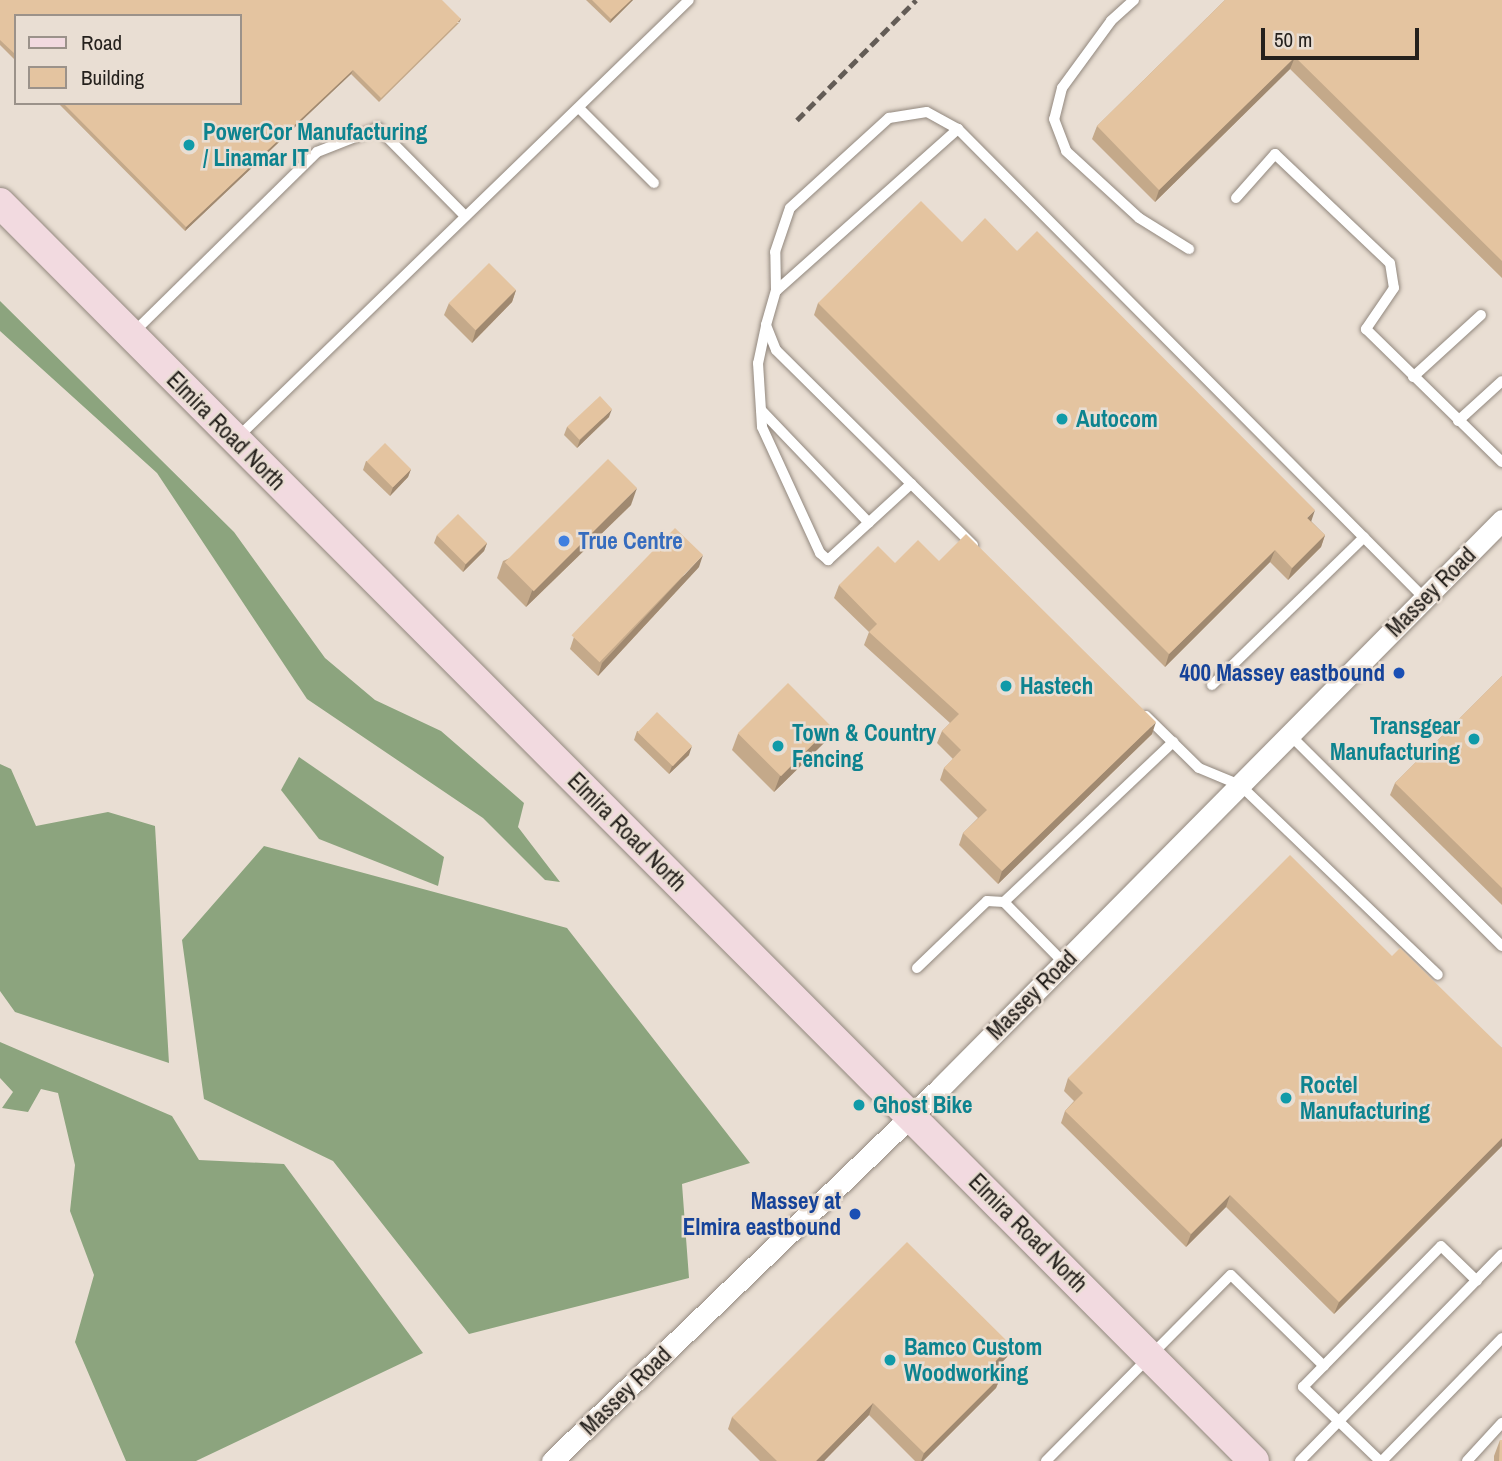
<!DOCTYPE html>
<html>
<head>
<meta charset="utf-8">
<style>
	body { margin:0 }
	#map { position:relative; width:1502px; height:1461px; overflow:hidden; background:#e9ded3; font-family:"Archivo Narrow",sans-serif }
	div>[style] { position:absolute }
	.forest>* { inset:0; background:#8ca47e }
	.roads { filter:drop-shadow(0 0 2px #92887e) drop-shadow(0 0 2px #92887e) }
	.service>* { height:10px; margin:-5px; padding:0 5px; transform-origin:5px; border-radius:5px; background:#fff }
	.minor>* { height:21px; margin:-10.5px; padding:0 10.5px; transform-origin:10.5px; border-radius:10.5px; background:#fff }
	.secondary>* { height:30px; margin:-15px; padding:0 15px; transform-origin:15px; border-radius:15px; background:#f2dae0 }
	.rail>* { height:5px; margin-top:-2.5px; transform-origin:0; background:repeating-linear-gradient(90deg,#635c56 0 10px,transparent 0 15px) }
	.wall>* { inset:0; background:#c4a98a }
	.shaded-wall>* { inset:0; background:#a08970; transform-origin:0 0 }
	.building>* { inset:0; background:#e4c4a0; transform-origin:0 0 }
	.dots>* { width:19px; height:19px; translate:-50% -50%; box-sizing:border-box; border:4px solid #e9ded3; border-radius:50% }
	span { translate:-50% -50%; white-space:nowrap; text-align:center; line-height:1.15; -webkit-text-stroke:5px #e9ded3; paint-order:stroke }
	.culture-label { font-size:23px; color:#0d838f; font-weight:700 }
	.left { translate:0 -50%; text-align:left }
	.right { translate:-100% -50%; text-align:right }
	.street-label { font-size:23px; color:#25211d }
	.shop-label { font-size:23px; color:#366cbe; font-weight:700 }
	.transit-label { font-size:23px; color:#164399; font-weight:700 }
	.legend { position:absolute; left:14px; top:14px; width:228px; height:91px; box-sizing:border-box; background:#e9ded3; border:2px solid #9b928a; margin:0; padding:9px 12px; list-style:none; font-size:21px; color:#25211d }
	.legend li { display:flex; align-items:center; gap:14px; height:35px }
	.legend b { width:35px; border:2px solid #9b928a }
	.scale { position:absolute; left:1261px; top:28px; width:158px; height:32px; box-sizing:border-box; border:4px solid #25211d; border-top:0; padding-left:9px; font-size:21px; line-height:24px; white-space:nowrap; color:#25211d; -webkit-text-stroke:5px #e9ded3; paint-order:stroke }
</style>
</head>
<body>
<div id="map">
	<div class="forest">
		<div style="clip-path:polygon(0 301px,234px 532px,325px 658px,375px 700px,441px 731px,524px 803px,518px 827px,560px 882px,545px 880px,483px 818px,307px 699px,157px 473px,0 331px)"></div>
		<div style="clip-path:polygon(299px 757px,444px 857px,438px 886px,319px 839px,281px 790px)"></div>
		<div style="clip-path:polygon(0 764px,11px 769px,36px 826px,108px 812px,155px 826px,169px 1063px,15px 1012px,0 991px)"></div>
		<div style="clip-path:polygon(264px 846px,567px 928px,750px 1163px,682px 1184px,689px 1278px,469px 1334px,333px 1161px,204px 1099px,182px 940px)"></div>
		<div style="clip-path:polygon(0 1042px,172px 1116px,199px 1160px,284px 1164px,423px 1353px,196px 1461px,126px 1461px,75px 1342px,94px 1275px,70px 1211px,75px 1165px,58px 1093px,41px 1089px,28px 1112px,2px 1108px,13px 1092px,0 1078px)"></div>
	</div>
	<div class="roads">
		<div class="service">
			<div style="left:1134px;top:0;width:31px;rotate:138deg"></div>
			<div style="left:1111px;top:21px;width:83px;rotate:126.2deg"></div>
			<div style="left:1062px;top:88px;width:32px;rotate:104deg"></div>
			<div style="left:1054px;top:119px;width:34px;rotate:69deg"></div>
			<div style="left:1066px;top:151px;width:99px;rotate:42.5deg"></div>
			<div style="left:1139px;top:218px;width:59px;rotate:31.8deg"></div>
			<div style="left:579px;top:108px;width:106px;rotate:45deg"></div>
			<div style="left:1236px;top:198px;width:59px;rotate:-48.4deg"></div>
			<div style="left:1275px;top:154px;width:158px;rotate:43.5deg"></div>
			<div style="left:1390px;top:263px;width:25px;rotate:81deg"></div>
			<div style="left:1394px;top:288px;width:50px;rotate:124.3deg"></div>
			<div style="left:1366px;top:329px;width:190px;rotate:44.4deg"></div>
			<div style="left:776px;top:291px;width:39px;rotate:-91deg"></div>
			<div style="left:775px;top:252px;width:46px;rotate:-71.2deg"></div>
			<div style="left:790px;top:208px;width:134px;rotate:-42.3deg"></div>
			<div style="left:889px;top:118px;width:38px;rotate:-9deg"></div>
			<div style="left:927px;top:112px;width:35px;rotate:29deg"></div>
			<div style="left:766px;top:326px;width:38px;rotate:102deg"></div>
			<div style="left:758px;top:363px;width:64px;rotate:86.4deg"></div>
			<div style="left:762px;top:427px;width:139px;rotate:65.3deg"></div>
			<div style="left:820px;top:553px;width:11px;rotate:41deg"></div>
			<div style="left:828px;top:560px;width:113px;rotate:-42.5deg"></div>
			<div style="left:133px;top:333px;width:258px;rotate:-44.5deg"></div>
			<div style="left:317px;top:152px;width:66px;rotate:-21.5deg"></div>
			<div style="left:378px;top:128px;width:124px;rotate:45.3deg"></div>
			<div style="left:1413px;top:377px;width:92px;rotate:-42.4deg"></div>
			<div style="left:761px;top:410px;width:156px;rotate:46.3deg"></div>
			<div style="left:1458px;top:421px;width:59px;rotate:-42.3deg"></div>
			<div style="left:237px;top:438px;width:629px;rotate:-44.1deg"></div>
			<div style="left:973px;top:545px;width:277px;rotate:-135.3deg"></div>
			<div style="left:776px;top:350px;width:27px;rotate:-112deg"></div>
			<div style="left:766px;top:325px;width:35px;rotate:-74deg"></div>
			<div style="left:776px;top:291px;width:244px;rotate:-41.7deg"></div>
			<div style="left:958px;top:129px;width:663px;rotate:45.18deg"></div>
			<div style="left:1212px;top:685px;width:212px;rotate:-44.2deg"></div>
			<div style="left:1146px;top:716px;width:74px;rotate:44.5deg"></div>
			<div style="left:1199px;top:768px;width:44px;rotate:22.5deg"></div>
			<div style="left:1240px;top:785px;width:274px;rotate:43.8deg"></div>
			<div style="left:1290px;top:735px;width:299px;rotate:44.9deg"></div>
			<div style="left:1004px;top:902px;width:86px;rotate:45.5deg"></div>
			<div style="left:917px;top:968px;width:97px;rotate:-43.7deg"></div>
			<div style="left:987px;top:901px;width:17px;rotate:3deg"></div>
			<div style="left:1004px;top:902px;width:233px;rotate:-43.4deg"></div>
			<div style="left:1046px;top:1461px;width:262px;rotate:-45.2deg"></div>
			<div style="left:1231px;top:1275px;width:130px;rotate:44.4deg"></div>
			<div style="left:1300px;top:1461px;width:289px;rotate:-45.7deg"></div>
			<div style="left:1380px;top:1461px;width:107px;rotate:-136.1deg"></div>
			<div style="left:1303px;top:1387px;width:197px;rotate:-45.6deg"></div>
			<div style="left:1441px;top:1246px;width:50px;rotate:44.2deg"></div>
			<div style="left:1382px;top:1461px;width:172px;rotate:-45.7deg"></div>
			<div style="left:1467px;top:1461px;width:52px;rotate:-47.4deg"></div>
		</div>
		<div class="minor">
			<div style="left:552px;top:1461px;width:538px;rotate:-43.87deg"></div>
			<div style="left:940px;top:1088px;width:799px;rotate:-45.3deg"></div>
		</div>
		<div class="secondary">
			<div style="left:0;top:203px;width:1776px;rotate:45.09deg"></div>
		</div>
	</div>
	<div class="rail">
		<div style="left:797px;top:120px;width:169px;rotate:-45.2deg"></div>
	</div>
	<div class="wall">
		<div style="clip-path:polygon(0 0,459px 23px,379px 102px,351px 74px,185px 231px,58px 103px,240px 103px,16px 16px,16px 61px,0 45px)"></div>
		<div style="clip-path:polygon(586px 0,633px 0,610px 23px)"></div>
		<div style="clip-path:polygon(1225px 0,1502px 0,1502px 278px,1290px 69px,1155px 202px,1092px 139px,1097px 126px)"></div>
		<div style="clip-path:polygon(962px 242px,1017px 251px,1311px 521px,1325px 535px,1321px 547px,1288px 580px,1270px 562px,1165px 667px,814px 315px,818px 303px)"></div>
		<div style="clip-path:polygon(516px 290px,512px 302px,472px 343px,444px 315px,449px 303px)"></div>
		<div style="clip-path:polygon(609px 417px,577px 448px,564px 435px,567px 427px)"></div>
		<div style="clip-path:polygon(366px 461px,411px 469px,408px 477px,390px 496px,363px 470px)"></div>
		<div style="clip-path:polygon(631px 505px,526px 607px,497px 578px,503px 561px)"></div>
		<div style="clip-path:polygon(437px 535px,487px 543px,484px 551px,463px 572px,434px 543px)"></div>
		<div style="clip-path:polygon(939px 561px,1152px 734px,998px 884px,959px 845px,963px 833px,978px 818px,940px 780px,944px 768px,953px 759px,937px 743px,942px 731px,950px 723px,864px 645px,869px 632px,834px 598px,839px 585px,895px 563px)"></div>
		<div style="clip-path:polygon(699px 567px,598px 676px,570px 649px,574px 637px)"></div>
		<div style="clip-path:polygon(1502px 676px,1502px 905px,1390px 795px,1395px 783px)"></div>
		<div style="clip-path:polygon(831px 726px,825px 742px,774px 792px,732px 750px,738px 734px)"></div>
		<div style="clip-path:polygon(637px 731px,689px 755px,669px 774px,634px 740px)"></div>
		<div style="clip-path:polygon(1392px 956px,1502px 1048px,1502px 1146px,1334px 1314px,1226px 1207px,1186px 1247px,1061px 1123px,1065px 1111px,1074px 1101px,1064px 1091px,1068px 1078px)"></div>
		<div style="clip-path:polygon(1011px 1345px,1007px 1357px,995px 1370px,1001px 1376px,996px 1388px,923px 1461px,915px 1461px,869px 1415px,824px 1461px,760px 1461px,728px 1429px,732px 1417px)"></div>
		<div style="clip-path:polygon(1500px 1440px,1502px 1461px,1494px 1461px,1494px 1456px)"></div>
	</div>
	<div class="shaded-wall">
		<div style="clip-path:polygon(631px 0,633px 0,610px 23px,611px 19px)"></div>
		<div style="left:461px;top:19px;width:4px;height:112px;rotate:117deg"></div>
		<div style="clip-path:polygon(1295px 57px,1290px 69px,1155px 202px,1159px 190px)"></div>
		<div style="clip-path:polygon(353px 70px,351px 74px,185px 231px,186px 227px)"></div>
		<div style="clip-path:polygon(516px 290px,512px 302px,472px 343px,476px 330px)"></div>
		<div style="clip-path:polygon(612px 409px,609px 417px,577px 448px,580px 440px)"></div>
		<div style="clip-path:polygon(411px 469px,408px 477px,390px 496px,393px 487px)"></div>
		<div style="clip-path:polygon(637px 488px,631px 505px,526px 607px,532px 591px)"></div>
		<div style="clip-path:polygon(1315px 510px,1311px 522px,1307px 518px)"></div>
		<div style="clip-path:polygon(1325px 535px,1321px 547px,1288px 580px,1292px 568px)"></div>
		<div style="clip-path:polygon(487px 543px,484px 551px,463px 572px,466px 563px)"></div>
		<div style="clip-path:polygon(1275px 550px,1270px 562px,1165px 667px,1169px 654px)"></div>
		<div style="clip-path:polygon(703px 555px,699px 567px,598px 676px,602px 663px)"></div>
		<div style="clip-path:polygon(1156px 722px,1152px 734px,998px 884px,1002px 871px)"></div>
		<div style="clip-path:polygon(831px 726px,825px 742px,774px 792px,780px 776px)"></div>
		<div style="clip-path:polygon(692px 746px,689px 755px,669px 774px,672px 766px)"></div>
		<div style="clip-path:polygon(1502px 1138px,1502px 1146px,1334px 1314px,1339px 1302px)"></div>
		<div style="clip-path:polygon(1230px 1195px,1226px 1207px,1186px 1247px,1191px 1234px)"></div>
		<div style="clip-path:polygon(1011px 1345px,1007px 1357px,986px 1378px,991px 1366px)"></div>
		<div style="clip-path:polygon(1001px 1376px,996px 1388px,923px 1461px,921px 1461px,924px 1453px)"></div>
		<div style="clip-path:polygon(873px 1403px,869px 1415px,824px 1461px,816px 1461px)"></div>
	</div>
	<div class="building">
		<div style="clip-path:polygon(0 0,442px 0,461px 19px,381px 98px,353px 70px,186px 227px,63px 103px,240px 103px,240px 16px,16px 16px,16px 55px,0 40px)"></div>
		<div style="clip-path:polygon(592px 0,631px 0,611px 19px)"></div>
		<div style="clip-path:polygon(1225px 0,1502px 0,1502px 261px,1295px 57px,1159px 190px,1097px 126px)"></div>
		<div style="clip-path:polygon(921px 201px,962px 242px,985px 218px,1017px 251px,1037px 231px,1315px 510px,1307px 518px,1325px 535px,1292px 568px,1275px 550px,1169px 654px,818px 303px)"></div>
		<div style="left:489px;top:263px;width:38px;height:57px;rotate:45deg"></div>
		<div style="left:600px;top:396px;width:18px;height:45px;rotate:47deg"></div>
		<div style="left:385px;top:443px;width:37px;height:26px;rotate:45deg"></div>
		<div style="left:608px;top:459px;width:41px;height:146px;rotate:45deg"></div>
		<div style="left:458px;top:514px;width:41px;height:30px;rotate:45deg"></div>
		<div style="left:675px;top:528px;width:39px;height:149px;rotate:44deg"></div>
		<div style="clip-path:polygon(966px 534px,1156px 722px,1002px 871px,963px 833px,987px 810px,944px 768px,961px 750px,942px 731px,959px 714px,869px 632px,877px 624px,839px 585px,878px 546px,895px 563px,918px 540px,939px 561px)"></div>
		<div style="clip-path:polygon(1502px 676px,1502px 888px,1395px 783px)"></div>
		<div style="left:788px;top:683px;width:61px;height:71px;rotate:45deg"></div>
		<div style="left:657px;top:712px;width:49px;height:28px;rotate:44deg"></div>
		<div style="clip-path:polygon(1290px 855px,1392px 956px,1400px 948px,1502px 1048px,1502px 1138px,1339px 1302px,1230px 1195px,1191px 1234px,1065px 1111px,1083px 1093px,1068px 1078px)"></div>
		<div style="clip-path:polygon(907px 1242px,1011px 1345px,991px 1366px,1001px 1376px,924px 1453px,873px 1403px,816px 1461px,777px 1461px,732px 1417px)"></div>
		<div style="clip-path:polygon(1500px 1440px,1502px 1440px,1502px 1461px,1499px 1461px)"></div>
	</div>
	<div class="dots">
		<div style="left:189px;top:145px;background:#0f9aa8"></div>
		<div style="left:1062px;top:419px;background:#0f9aa8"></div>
		<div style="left:564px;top:541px;background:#3f7fe0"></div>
		<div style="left:1399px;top:673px;background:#1a4fb4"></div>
		<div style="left:1006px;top:686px;background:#0f9aa8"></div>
		<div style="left:1474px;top:739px;background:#0f9aa8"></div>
		<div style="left:778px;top:746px;background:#0f9aa8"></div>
		<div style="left:1286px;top:1098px;background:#0f9aa8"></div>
		<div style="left:859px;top:1105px;background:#0f9aa8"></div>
		<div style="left:855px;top:1214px;background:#1a4fb4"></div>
		<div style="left:890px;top:1360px;background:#0f9aa8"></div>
	</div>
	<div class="culture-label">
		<span class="left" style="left:203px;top:145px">PowerCor Manufacturing<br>/ Linamar IT</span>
		<span class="left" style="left:1076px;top:419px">Autocom</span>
		<span class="left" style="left:1020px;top:686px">Hastech</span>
		<span class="right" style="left:1460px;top:739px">Transgear<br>Manufacturing</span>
		<span class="left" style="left:792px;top:746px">Town &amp; Country<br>Fencing</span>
		<span class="left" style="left:1300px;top:1098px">Roctel<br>Manufacturing</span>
		<span class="left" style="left:873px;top:1105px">Ghost Bike</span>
		<span class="left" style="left:904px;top:1360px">Bamco Custom<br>Woodworking</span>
	</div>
	<div class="street-label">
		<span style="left:226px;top:431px;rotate:45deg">Elmira Road North</span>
		<span style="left:1431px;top:592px;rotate:-45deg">Massey Road</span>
		<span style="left:627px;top:832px;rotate:45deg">Elmira Road North</span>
		<span style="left:1032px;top:995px;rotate:-45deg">Massey Road</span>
		<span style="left:1028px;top:1233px;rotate:45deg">Elmira Road North</span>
		<span style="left:626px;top:1391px;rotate:-44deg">Massey Road</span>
	</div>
	<div class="shop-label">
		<span class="left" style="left:578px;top:541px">True Centre</span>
	</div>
	<div class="transit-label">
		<span class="right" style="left:1385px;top:673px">400 Massey eastbound</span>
		<span class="right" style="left:841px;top:1214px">Massey at<br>Elmira eastbound</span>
	</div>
	<ul class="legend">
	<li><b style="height:9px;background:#f2dae0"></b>Road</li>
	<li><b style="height:19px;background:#e4c4a0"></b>Building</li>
	</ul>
	<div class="scale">50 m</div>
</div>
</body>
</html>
